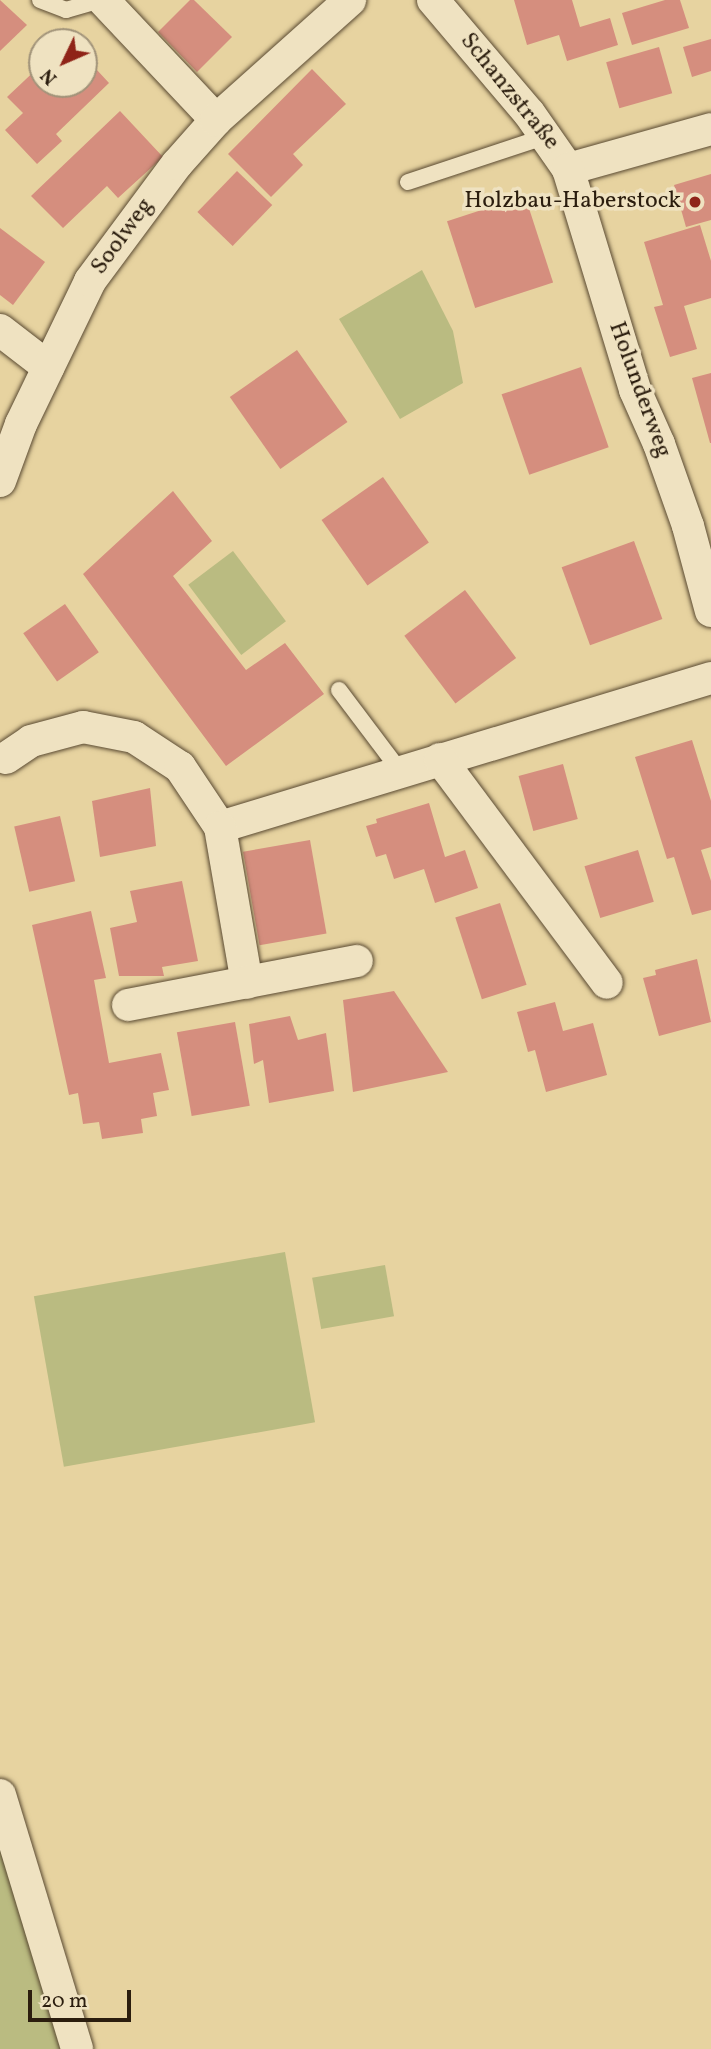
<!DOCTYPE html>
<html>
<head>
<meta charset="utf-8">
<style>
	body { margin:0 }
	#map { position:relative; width:711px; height:2049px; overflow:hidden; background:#e7d3a0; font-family:Vollkorn,serif }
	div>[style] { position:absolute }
	.green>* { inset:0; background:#babb81; transform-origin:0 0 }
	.building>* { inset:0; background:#d58e7e; transform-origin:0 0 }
	.roads { filter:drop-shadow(0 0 2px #5a4a32) drop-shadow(0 0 2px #5a4a32) }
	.lane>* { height:16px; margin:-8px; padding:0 8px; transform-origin:8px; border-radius:8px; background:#efe2c1 }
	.street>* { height:32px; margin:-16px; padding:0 16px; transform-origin:16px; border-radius:16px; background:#efe2c1 }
	.dots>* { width:19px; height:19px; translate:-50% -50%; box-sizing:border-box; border:4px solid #efe2c1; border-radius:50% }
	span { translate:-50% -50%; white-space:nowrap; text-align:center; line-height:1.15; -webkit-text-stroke:7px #efe2c1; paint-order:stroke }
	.street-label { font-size:24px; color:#2b1d0e }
	.poi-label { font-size:24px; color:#2b1d0e }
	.right { translate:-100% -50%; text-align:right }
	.north { position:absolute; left:28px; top:28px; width:70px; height:70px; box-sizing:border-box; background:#efe2c1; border:2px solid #a19379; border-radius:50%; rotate:226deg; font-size:19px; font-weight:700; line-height:28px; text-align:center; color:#2b1d0e }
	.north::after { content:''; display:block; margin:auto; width:24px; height:32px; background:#8f2418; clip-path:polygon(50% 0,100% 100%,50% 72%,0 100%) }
	.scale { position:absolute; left:28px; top:1990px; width:103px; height:32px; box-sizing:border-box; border:4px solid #2b1d0e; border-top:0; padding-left:9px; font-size:21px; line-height:24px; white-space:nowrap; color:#2b1d0e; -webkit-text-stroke:5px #efe2c1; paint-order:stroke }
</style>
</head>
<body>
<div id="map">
	<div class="green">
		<div style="clip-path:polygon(422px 270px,453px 331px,463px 383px,400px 419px,339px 319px)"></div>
		<div style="left:233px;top:551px;width:88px;height:56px;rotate:53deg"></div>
		<div style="left:285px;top:1252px;width:173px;height:255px;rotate:80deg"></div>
		<div style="left:385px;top:1265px;width:52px;height:74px;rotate:80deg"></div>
		<div style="clip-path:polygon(0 1840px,63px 2049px,0 2049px)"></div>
	</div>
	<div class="building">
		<div style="clip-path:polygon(0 0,27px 25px,0 51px)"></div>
		<div style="clip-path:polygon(190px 0,194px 0,232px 37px,197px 72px,158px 32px)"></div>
		<div style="clip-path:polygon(514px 0,572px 0,580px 27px,610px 18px,618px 45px,567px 61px,559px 35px,527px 45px)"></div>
		<div style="clip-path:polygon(665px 0,680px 0,689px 28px,632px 45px,622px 13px)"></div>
		<div style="clip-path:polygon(711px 39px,711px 71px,692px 77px,683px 47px)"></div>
		<div style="left:659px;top:47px;width:48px;height:55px;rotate:74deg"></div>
		<div style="clip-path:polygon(84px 56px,109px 83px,56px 134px,62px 141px,37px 164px,5px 130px,23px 113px,7px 97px,42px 64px,42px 84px,84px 84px)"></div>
		<div style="clip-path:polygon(312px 69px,346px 104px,293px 154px,303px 165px,271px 197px,228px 154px)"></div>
		<div style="clip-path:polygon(120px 111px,163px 157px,118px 198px,107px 186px,63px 228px,31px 196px)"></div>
		<div style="left:237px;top:171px;width:49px;height:57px;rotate:44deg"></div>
		<div style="clip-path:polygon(711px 174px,711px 220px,686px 227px,674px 185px)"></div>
		<div style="left:525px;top:196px;width:91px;height:82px;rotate:72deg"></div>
		<div style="clip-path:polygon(700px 225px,711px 261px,711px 298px,684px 306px,697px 349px,670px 357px,654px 307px,663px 305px,644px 242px)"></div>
		<div style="clip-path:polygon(0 228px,45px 262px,13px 305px,0 295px)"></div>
		<div style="left:297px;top:350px;width:88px;height:82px;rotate:55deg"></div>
		<div style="left:581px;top:367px;width:85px;height:84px;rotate:71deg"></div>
		<div style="clip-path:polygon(711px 373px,711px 443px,710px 443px,692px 378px)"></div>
		<div style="left:383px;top:477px;width:80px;height:75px;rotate:55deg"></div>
		<div style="clip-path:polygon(173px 491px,212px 541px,173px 576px,246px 670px,285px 643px,324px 694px,226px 766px,83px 574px)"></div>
		<div style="left:634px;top:541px;width:83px;height:77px;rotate:70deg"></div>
		<div style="left:465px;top:590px;width:85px;height:76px;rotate:53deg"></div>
		<div style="left:65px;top:604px;width:59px;height:51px;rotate:55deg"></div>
		<div style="clip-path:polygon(692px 740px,711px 801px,711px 847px,701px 850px,711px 881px,711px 910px,692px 915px,674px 857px,667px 859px,635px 757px)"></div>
		<div style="left:563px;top:764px;width:57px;height:46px;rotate:75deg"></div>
		<div style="clip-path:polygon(150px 788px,156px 846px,100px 857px,92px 801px)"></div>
		<div style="clip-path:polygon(429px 803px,445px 857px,465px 850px,478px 888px,435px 903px,424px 869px,394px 879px,386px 854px,376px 857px,366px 826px,377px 823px,376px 819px)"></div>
		<div style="left:60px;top:816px;width:67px;height:47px;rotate:77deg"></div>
		<div style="left:310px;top:840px;width:95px;height:68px;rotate:80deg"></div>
		<div style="left:638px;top:850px;width:54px;height:56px;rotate:73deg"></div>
		<div style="clip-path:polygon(182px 881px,198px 961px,162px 967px,164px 976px,119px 976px,110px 928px,137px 922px,130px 891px)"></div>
		<div style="left:500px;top:903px;width:86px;height:47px;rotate:72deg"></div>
		<div style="clip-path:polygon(91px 911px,106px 978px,94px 980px,109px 1063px,161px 1053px,169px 1090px,153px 1093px,157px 1116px,141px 1119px,143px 1133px,102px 1139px,99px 1122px,83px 1124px,78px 1093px,69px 1095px,32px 925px)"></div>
		<div style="clip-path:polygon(697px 959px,711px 1022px,659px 1036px,643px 978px,656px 975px,655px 970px)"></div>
		<div style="clip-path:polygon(394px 991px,448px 1072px,353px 1092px,343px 1000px)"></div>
		<div style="clip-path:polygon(555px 1002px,563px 1031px,593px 1023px,607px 1075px,546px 1092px,535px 1050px,528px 1052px,517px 1012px)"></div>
		<div style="clip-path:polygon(290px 1016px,298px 1040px,326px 1033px,334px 1091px,269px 1103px,263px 1060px,254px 1064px,249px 1024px)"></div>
		<div style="left:235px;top:1022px;width:85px;height:59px;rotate:80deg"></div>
	</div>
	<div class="roads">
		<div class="lane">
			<div style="left:40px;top:0;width:28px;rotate:21deg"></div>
			<div style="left:66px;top:10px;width:35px;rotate:-16deg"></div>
			<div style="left:408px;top:182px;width:146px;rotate:-18.3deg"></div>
			<div style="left:339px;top:690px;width:101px;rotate:53deg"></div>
		</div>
		<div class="street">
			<div style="left:103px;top:0;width:165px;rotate:46.7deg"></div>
			<div style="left:433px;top:0;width:148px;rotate:49.7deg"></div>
			<div style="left:529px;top:113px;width:68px;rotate:55.1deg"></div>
			<div style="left:568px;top:169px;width:148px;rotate:-15.6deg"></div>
			<div style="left:568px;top:169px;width:231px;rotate:73.1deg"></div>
			<div style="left:635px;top:390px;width:59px;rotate:66deg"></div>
			<div style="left:659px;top:444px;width:87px;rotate:70.5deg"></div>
			<div style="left:688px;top:526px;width:88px;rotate:74.9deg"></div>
			<div style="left:0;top:330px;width:61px;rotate:37.6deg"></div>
			<div style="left:0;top:481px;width:61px;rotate:-69.8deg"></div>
			<div style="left:21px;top:424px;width:159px;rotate:-64.2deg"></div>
			<div style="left:90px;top:281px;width:146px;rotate:-53.4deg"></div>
			<div style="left:177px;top:164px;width:59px;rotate:-48.4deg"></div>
			<div style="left:216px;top:120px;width:180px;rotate:-41.8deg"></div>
			<div style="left:6px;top:758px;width:30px;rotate:-34deg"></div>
			<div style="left:31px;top:741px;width:54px;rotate:-15.1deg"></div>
			<div style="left:83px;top:727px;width:52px;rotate:11.1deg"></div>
			<div style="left:134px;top:737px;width:55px;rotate:33.1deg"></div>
			<div style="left:180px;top:767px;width:72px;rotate:56.3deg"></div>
			<div style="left:220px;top:827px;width:513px;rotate:-16.88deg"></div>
			<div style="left:440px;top:759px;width:279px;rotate:53.3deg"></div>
			<div style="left:220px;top:827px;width:158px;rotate:80.2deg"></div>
			<div style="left:128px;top:1005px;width:233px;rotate:-10.9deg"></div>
			<div style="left:0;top:1795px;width:265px;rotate:73.1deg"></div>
		</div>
	</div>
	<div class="dots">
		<div style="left:695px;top:202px;background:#8f2418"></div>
	</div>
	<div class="street-label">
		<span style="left:509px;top:92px;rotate:51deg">Schanzstraße</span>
		<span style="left:123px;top:237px;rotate:-54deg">Soolweg</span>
		<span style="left:639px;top:390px;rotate:70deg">Holunderweg</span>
	</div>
	<div class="poi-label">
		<span class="right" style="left:681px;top:202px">Holzbau-Haberstock</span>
	</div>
	<div class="north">N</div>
	<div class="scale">20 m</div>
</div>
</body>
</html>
